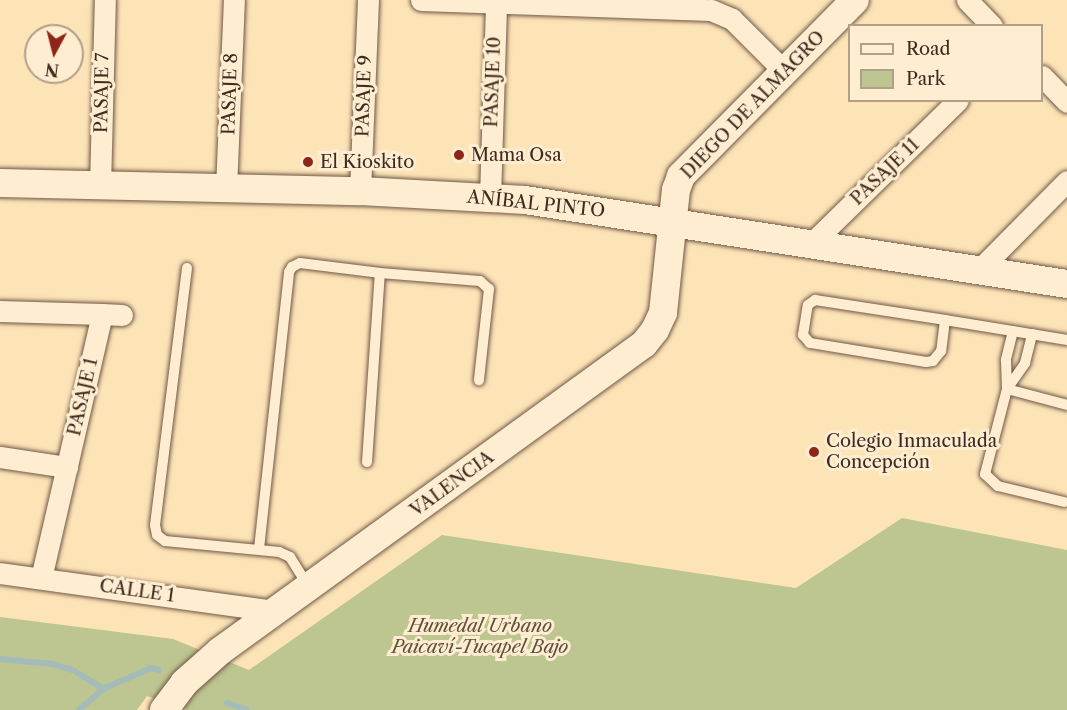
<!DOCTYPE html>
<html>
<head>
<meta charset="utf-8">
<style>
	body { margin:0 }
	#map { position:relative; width:1067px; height:710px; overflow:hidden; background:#fde4b7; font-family:"Libre Caslon Text",serif }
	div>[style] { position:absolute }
	.green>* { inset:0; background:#bdc590 }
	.stream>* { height:6px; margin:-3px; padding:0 3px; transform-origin:3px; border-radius:3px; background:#a4bcb9 }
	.roads { filter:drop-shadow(0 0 2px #6f5846) drop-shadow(0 0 2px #6f5846) }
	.lane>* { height:10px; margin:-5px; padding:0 5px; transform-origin:5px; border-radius:5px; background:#feedd0 }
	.street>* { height:21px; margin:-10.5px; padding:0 10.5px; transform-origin:10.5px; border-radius:10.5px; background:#feedd0 }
	.secondary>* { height:28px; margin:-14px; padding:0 14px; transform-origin:14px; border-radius:14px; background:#feedd0 }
	.dots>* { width:16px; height:16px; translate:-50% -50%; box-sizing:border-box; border:3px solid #feedd0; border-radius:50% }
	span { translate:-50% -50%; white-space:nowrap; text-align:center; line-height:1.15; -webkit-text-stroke:6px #feedd0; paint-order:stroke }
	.street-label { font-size:18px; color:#402a21 }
	.poi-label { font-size:18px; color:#402a21 }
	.left { translate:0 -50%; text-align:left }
	.park-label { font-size:18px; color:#5f513d; font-style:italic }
	.legend { position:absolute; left:848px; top:24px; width:195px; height:78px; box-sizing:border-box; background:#feedd0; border:2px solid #b29f8a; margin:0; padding:8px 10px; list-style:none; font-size:18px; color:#402a21 }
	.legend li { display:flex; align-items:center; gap:12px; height:30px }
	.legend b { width:30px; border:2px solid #b29f8a }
	.north { position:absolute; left:24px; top:24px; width:60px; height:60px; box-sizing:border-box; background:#feedd0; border:2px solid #b29f8a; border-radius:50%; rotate:187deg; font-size:16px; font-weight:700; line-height:24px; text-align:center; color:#402a21 }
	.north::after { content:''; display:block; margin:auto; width:21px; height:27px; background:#8f2418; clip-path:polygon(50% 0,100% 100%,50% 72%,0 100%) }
</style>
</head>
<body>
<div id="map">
	<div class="green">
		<div style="clip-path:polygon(902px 518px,1067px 550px,1067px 710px,187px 710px,147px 696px,137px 710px,0 710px,0 617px,173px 639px,249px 670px,442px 535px,796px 588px)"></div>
	</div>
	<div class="stream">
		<div style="left:0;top:659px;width:52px;rotate:5.5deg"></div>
		<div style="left:52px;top:664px;width:22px;rotate:16deg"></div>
		<div style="left:73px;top:670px;width:36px;rotate:32deg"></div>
		<div style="left:227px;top:703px;width:21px;rotate:19deg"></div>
		<div style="left:79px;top:710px;width:32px;rotate:-41deg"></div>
		<div style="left:103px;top:689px;width:52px;rotate:-23.6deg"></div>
		<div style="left:151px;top:668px;width:8px;rotate:14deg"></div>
	</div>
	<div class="roads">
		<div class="lane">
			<div style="left:187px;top:268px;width:259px;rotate:97.1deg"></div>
			<div style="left:155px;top:525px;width:10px;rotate:79deg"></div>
			<div style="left:157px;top:535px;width:10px;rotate:37deg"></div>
			<div style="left:165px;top:541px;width:115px;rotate:5.5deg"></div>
			<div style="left:279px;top:552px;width:12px;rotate:24deg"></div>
			<div style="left:290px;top:557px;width:36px;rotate:58deg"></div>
			<div style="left:945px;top:320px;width:31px;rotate:97deg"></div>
			<div style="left:941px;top:351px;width:13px;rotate:129deg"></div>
			<div style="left:933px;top:361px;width:7px;rotate:172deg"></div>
			<div style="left:926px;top:362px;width:118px;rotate:-170.7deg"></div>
			<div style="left:810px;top:343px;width:11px;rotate:-131deg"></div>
			<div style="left:803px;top:335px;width:30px;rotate:-81deg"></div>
			<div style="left:808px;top:305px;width:9px;rotate:-36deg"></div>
			<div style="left:815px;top:300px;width:132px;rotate:8.7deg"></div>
			<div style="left:945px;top:320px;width:124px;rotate:9.3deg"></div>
			<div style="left:1013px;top:331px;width:30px;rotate:104deg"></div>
			<div style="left:1006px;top:360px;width:29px;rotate:88deg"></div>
			<div style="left:1007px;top:389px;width:88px;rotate:104.5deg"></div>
			<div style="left:985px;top:474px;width:18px;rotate:43deg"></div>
			<div style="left:998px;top:486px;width:68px;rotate:13.6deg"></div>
			<div style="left:1007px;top:389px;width:62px;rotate:14.9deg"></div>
			<div style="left:1007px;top:389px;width:32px;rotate:-55deg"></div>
			<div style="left:1025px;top:363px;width:30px;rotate:-76deg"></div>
			<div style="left:367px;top:462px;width:189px;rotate:-86.1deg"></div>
			<div style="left:259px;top:549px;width:279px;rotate:-83.8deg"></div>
			<div style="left:289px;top:272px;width:6px;rotate:-59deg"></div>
			<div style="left:292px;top:267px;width:9px;rotate:-27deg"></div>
			<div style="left:300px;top:263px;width:81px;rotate:7.1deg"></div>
			<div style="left:380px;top:273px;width:100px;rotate:4.6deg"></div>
			<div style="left:480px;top:281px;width:12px;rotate:42deg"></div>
			<div style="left:489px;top:289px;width:92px;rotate:96.3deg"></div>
		</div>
		<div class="street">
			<div style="left:421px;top:0;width:290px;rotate:2deg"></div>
			<div style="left:711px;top:10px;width:23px;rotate:23deg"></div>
			<div style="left:732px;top:19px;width:74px;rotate:45deg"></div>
			<div style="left:967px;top:0;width:36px;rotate:46deg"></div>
			<div style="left:1042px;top:76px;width:36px;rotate:46deg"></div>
			<div style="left:100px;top:186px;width:186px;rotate:-88.5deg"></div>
			<div style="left:226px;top:189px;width:189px;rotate:-87.6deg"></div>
			<div style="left:360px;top:191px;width:191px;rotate:-87.6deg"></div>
			<div style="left:490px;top:197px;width:195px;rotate:-88.2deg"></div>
			<div style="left:812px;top:243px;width:204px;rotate:-44.4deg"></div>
			<div style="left:979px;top:270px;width:125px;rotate:-45.3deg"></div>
			<div style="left:0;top:311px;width:102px;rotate:1.7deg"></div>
			<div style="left:102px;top:314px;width:271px;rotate:103deg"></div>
			<div style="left:102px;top:314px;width:20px;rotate:3deg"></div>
			<div style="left:0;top:457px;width:68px;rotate:8.5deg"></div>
			<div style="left:0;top:573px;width:277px;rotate:7.9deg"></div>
		</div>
		<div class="secondary">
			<div style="left:0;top:183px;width:360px;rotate:1.3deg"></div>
			<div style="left:360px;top:191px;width:165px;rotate:3.1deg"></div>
			<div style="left:525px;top:200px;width:548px;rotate:8.81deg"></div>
			<div style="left:164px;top:710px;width:34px;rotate:-53deg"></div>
			<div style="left:184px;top:683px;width:48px;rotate:-41.6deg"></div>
			<div style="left:220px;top:651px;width:523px;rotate:-35.91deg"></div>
			<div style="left:644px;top:344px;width:18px;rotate:-52deg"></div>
			<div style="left:655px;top:330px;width:19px;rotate:-65deg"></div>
			<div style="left:663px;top:313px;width:124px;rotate:-84deg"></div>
			<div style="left:676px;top:190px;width:15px;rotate:-70deg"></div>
			<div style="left:681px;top:176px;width:247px;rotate:-45.3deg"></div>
		</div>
	</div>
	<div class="dots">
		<div style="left:459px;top:155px;background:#8f2418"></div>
		<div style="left:308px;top:162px;background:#8f2418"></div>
		<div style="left:814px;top:452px;background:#8f2418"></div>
	</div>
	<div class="street-label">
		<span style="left:493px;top:82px;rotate:-88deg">PASAJE 10</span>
		<span style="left:102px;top:93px;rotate:-89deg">PASAJE 7</span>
		<span style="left:230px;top:94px;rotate:-88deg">PASAJE 8</span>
		<span style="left:364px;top:96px;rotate:-88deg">PASAJE 9</span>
		<span style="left:753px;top:105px;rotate:-46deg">DIEGO DE ALMAGRO</span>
		<span style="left:885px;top:172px;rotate:-44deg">PASAJE 11</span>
		<span style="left:536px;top:204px;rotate:6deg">ANÍBAL PINTO</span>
		<span style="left:83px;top:397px;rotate:-77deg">PASAJE 1</span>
		<span style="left:452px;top:484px;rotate:-36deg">VALENCIA</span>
		<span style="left:137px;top:591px;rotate:8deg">CALLE 1</span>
	</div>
	<div class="poi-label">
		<span class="left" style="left:471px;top:155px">Mama Osa</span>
		<span class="left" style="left:320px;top:162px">El Kioskito</span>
		<span class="left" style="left:826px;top:452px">Colegio Inmaculada<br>Concepción</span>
	</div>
	<div class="park-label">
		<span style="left:480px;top:637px">Humedal Urbano<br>Paicaví-Tucapel Bajo</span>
	</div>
	<ul class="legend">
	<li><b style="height:8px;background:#feedd0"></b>Road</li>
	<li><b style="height:16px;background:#bdc590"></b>Park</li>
	</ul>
	<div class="north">N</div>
</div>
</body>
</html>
